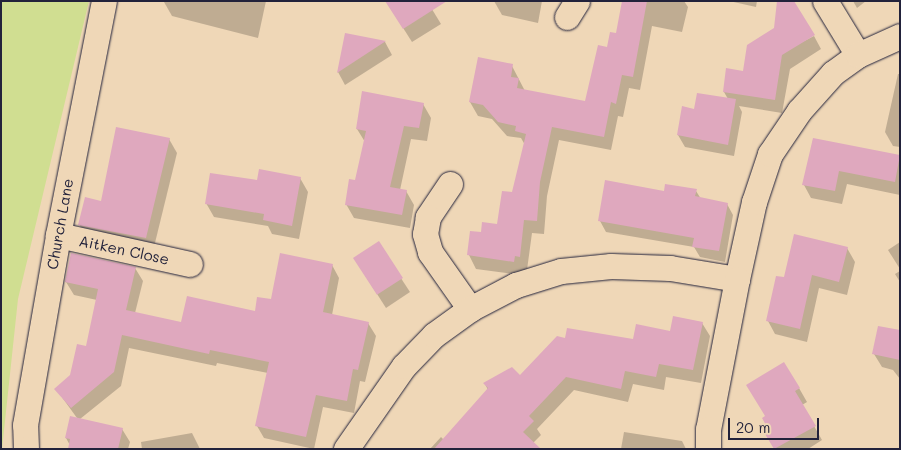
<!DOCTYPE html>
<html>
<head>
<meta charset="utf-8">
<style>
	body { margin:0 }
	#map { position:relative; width:901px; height:450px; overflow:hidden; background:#efd7b7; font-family:Mali,sans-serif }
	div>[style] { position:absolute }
	.green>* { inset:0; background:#d0de91 }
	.shadow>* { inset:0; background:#0003 }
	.building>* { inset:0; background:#dfa8be; transform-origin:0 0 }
	.roads { filter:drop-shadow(0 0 1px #22223b) drop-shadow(0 0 1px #22223b) }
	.minor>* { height:25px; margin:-12.5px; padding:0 12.5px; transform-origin:12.5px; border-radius:12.5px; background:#efd7b7 }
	span { translate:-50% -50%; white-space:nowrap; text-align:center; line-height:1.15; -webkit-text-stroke:4.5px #efd7b7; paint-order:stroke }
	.street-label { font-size:15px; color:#22223b }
	.frame { position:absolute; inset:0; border:2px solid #22223b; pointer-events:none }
	.scale { position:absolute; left:728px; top:418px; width:91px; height:22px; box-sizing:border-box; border:2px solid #22223b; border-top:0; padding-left:6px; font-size:15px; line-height:18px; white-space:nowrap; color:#22223b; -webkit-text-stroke:4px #efd7b7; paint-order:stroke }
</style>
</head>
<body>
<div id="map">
	<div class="green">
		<div style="clip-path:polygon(1px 1px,89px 1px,18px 299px,2px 449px)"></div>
	</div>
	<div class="shadow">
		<div style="clip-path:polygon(266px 1px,258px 38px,172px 16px,164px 2px)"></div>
		<div style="clip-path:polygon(386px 1px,427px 1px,441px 24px,412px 42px)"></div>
		<div style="clip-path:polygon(494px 1px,542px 1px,538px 23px,502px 15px)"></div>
		<div style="clip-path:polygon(624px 1px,684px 1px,688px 7px,682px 32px,652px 26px,640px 90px,629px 88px,623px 117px,618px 116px,611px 150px,559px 140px,547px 196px,544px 234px,532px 233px,527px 270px,522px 270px,522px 275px,476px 269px,469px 255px,482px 234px,498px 225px,513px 194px,525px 145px,521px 138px,507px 136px,492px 119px,478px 116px,470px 102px,479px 59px,512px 66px,525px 91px,586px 103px,617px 34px)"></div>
		<div style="clip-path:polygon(729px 1px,757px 1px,756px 7px)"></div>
		<div style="clip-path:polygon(853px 1px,866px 1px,857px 8px)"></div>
		<div style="clip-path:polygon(346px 34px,385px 42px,392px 55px,345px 85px,338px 72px)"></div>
		<div style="clip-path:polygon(814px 36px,821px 49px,790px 69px,782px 113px,739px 106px,742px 112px,734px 156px,685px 147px,678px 135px,695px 110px,728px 99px,724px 92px,744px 72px)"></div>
		<div style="clip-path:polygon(898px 74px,900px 74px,900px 147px,893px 146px,885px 132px)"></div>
		<div style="clip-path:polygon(423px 104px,431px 118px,427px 141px,411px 139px,400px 190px,406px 191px,414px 205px,410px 228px,354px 218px,346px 204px,356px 182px,365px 142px,357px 129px)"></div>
		<div style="clip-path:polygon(169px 139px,177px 153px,153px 251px,87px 238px,79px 224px)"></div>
		<div style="clip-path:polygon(813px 140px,900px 156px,900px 195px,847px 184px,842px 204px,811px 198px,804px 185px)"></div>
		<div style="clip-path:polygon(300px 178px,308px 192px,299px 239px,272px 234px,268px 226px,214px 217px,206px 203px,258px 182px)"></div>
		<div style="clip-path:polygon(696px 191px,701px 199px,727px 204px,733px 215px,725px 262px,700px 257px,694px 247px,606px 232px,600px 221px,665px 193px)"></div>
		<div style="clip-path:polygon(900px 242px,900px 269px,888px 250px)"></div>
		<div style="clip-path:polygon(378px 243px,410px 292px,386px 308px,363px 272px)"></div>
		<div style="clip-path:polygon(847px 248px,855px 262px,847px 295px,819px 288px,807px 342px,775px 334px,768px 321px,785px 279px)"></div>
		<div style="clip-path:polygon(332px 265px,339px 278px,332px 315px,368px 323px,376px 336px,365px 382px,360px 381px,354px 413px,323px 407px,314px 449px,264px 438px,257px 426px,268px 373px,217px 363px,216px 366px,129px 348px,121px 386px,80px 419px,122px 429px,130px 442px,128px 449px,72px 449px,66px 438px,77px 418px,56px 389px,72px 376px,87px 347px,97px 300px,74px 295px,66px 282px,135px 268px,143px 281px,135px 313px,182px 324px,256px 312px)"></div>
		<div style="clip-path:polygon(900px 271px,900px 282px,895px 274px)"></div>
		<div style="clip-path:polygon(702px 323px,710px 336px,701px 383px,666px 377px,664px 390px,633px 384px,628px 402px,574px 390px,537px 429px,541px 435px,531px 445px,534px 449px,430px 449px,441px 437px,444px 440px,488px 390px,485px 384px,520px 377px,566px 339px,634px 340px)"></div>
		<div style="clip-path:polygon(900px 331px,900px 379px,893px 370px,882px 367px,874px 354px)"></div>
		<div style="clip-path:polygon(748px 385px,799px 388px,807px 402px,802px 405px,822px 440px,808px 449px,775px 449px,764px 430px,769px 427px,767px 417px)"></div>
		<div style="clip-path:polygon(624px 432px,682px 441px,686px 449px,621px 449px)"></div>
		<div style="clip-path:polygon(192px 433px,200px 449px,142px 449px,141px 442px)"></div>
	</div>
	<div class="building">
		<div style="clip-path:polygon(385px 1px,447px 1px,403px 29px)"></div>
		<div style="clip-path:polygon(622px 1px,647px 1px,633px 77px,622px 75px,616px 104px,611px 102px,604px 137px,552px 127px,540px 182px,537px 221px,524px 220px,520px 257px,515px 256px,514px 262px,467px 255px,470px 231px,481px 232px,482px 222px,497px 224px,502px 191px,512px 192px,526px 134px,515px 131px,516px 126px,498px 122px,483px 105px,469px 102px,478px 57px,513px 64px,511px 77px,519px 78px,517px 88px,585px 101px,598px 45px,607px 47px,610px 32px,616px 33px)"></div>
		<div style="clip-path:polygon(777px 1px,794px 1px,815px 35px,782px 55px,775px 100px,723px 92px,726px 68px,743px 71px,747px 45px,774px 28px)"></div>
		<div style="clip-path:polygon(345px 33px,386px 41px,337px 73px)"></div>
		<div style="clip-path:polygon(362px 91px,424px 103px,419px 128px,404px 126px,390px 187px,407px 190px,402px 215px,345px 205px,349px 179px,355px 180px,366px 131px,356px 129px)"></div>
		<div style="clip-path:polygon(697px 93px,736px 99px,728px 145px,677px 135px,682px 106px,694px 109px)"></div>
		<div style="clip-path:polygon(116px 127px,170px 138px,146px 238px,78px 225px,85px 197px,101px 201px)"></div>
		<div style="clip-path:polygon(813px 138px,900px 155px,895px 182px,839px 171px,835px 191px,802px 185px)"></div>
		<div style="clip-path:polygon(259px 169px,301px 177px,292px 226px,263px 220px,264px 214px,205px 204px,210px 173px,257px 180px)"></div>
		<div style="clip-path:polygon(605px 180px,664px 191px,665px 184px,697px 189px,695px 196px,728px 203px,719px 251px,692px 247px,694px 238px,598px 221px)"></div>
		<div style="clip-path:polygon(794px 234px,848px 247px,839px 282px,812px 275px,800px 329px,766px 321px,776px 276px,784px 277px)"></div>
		<div style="left:379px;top:241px;width:44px;height:31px;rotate:57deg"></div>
		<div style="clip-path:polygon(71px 253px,136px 267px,126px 310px,181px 322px,187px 296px,255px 311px,257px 297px,271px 299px,280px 253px,333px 264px,323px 312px,369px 322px,358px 370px,353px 369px,347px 401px,316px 395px,306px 437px,255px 426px,269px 362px,210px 350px,209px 354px,122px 335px,114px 372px,71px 408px,54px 389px,70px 375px,77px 344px,86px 346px,98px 289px,65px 282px)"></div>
		<div style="clip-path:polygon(673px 316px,703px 322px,693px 370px,659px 364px,656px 377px,625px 371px,621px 389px,566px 377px,529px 416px,534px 421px,523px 432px,541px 449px,434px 449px,488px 388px,483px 383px,512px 367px,520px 375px,557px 336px,565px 338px,567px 328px,633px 339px,636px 324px,670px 331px)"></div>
		<div style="clip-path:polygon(878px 326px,900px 330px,900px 360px,872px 354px)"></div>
		<div style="clip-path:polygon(784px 362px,800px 388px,795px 391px,816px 426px,774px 449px,762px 429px,767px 427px,762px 418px,765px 416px,746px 385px)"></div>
		<div style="clip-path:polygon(70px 416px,123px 428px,118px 449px,68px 449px,70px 439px,65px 438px)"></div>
	</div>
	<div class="roads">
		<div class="minor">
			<div style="left:825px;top:1px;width:63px;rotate:58.6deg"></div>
			<div style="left:567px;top:17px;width:19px;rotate:-58deg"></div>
			<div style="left:450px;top:184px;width:40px;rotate:124deg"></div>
			<div style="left:428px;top:217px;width:17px;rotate:100deg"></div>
			<div style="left:425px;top:234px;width:19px;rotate:74deg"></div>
			<div style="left:430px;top:252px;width:70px;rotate:54.9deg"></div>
			<div style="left:58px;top:235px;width:135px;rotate:12.4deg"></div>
			<div style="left:737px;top:279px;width:79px;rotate:-77.6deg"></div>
			<div style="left:754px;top:202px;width:51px;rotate:-71.6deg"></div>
			<div style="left:770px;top:154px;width:52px;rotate:-56deg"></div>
			<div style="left:799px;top:111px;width:51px;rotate:-48.2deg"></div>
			<div style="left:833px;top:73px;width:31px;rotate:-36deg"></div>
			<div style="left:858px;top:55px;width:46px;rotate:-24.3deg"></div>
			<div style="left:26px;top:449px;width:24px;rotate:-92deg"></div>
			<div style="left:25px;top:425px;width:193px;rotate:-80.1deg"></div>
			<div style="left:58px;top:235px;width:238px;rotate:-78.9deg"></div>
			<div style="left:346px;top:449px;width:101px;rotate:-55.1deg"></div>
			<div style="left:404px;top:366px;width:43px;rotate:-45.9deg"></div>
			<div style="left:434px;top:335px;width:44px;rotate:-35.8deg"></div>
			<div style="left:470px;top:309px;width:52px;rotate:-27.6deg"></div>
			<div style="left:516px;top:285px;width:47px;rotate:-17.3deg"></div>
			<div style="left:561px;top:271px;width:50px;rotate:-5.7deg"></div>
			<div style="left:611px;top:266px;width:59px;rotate:1.9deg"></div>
			<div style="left:670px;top:268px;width:68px;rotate:9.3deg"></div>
			<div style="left:737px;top:279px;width:153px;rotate:100.9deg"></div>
			<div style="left:708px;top:429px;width:20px;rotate:90deg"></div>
		</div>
	</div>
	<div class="street-label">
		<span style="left:60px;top:224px;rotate:-80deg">Church Lane</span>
		<span style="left:124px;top:250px;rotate:12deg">Aitken Close</span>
	</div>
	<div class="frame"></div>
	<div class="scale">20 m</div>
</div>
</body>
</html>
